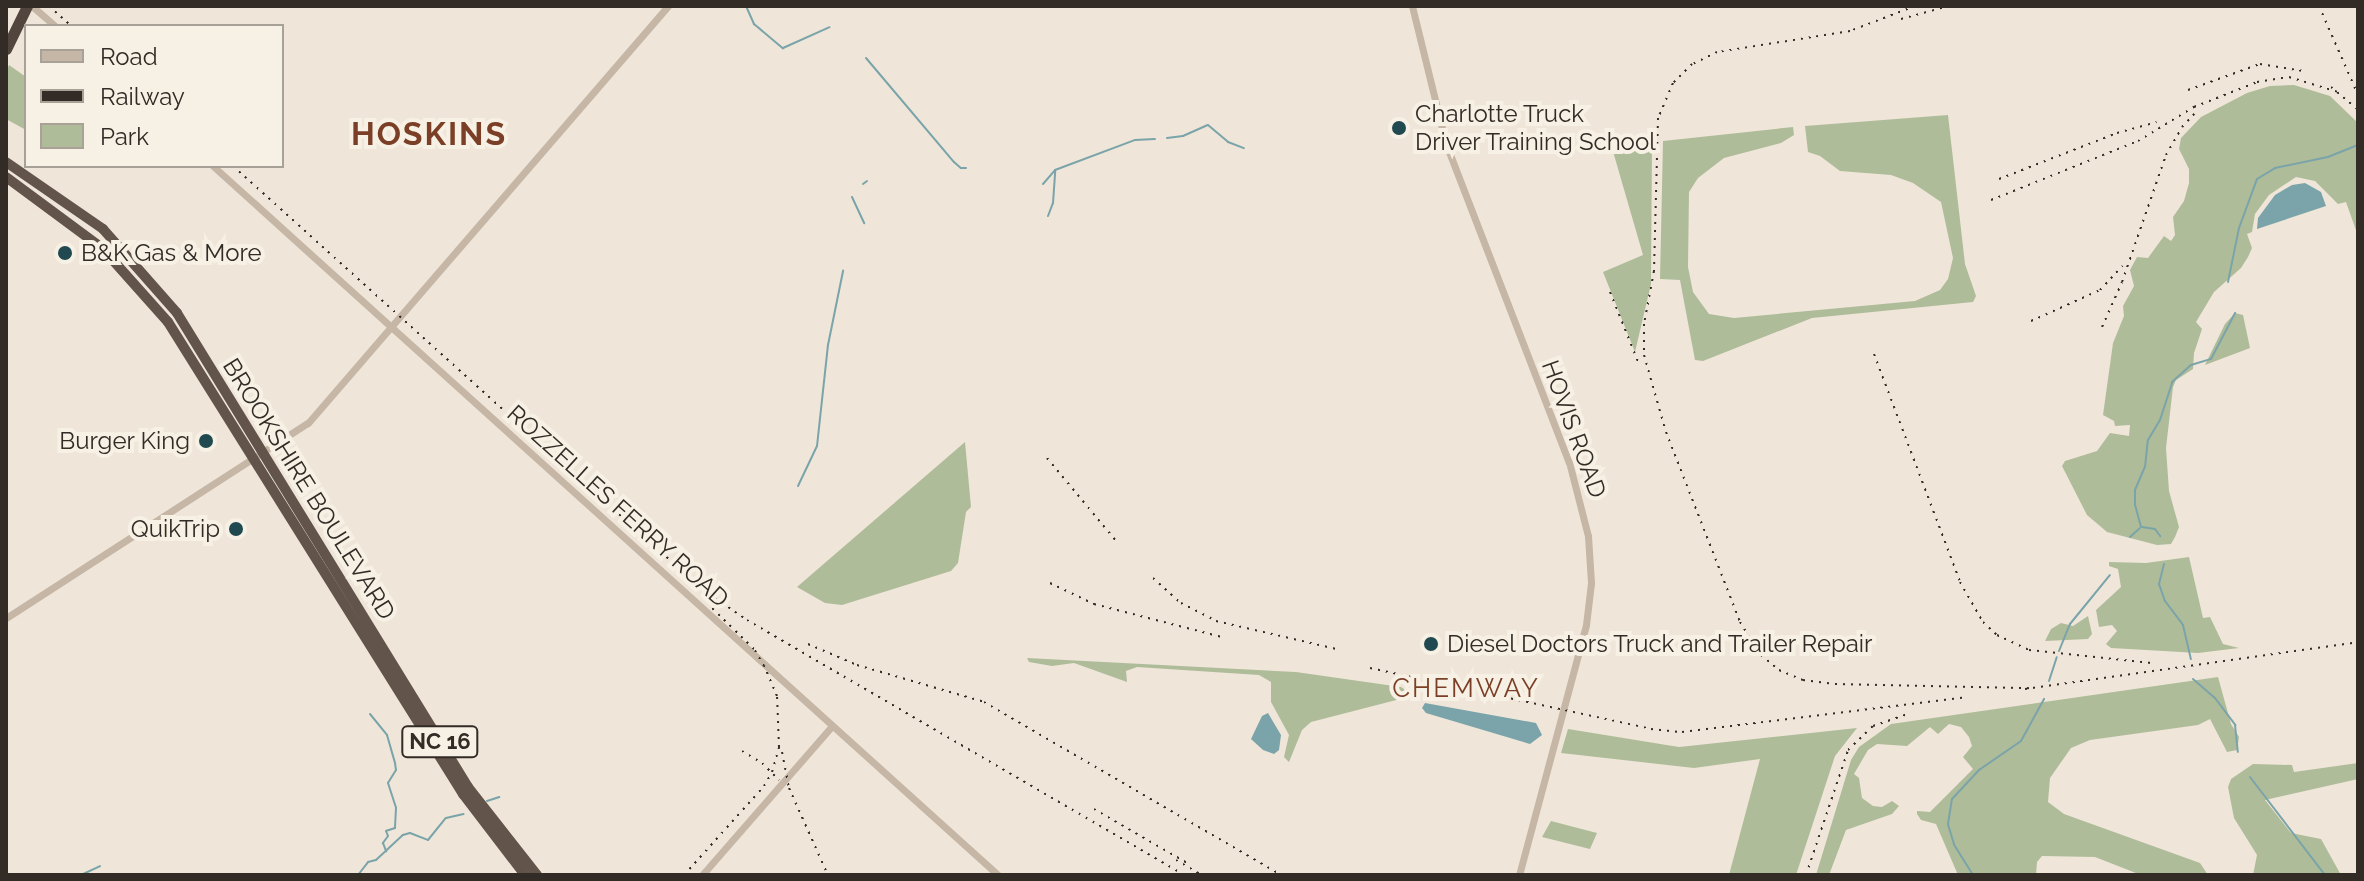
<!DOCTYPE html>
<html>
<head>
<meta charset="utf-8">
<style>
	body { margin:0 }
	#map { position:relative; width:2364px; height:881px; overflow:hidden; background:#efe6d9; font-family:Raleway,sans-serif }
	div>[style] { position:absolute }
	.green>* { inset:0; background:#afbc9a }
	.water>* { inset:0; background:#7aa4a9 }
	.stream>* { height:2px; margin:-1px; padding:0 1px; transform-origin:1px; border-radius:1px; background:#7aa4a9 }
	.tertiary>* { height:7px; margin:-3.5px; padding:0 3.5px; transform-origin:3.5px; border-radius:3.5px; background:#c5b6a6 }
	.trunk>* { height:10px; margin:-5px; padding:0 5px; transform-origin:5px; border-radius:5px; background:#62544b }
	.motorway>* { height:11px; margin:-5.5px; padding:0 5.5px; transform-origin:5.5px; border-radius:5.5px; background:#52453e }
	.rail>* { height:2px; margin-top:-1px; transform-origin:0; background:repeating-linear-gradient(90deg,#322b26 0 2px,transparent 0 8px) }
	.dots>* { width:22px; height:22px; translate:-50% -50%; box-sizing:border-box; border:4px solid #f7f0e4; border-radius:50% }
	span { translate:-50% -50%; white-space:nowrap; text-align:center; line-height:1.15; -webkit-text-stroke:8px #f7f0e4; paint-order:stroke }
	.shield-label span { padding:2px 6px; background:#f7f0e4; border:2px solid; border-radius:6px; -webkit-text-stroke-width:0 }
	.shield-label { font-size:22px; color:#322b26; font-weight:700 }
	.poi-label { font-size:24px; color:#322b26 }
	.left { translate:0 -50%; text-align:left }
	.right { translate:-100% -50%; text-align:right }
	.street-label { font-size:24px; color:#322b26 }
	.neighbourhood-label { font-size:26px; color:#7a3f26; letter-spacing:2px }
	.district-label { font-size:32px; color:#7a3f26; font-weight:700; letter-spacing:2px }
	.frame { position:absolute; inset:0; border:8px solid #322b26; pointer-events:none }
	.legend { position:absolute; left:24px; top:24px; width:260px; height:144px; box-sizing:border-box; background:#f7f0e4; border:2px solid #a8a198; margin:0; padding:10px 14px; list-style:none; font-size:24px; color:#322b26 }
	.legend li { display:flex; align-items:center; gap:16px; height:40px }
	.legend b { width:40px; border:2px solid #a8a198 }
</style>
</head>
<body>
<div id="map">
	<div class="green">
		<div style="clip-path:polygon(9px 65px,26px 77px,26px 130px,6px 119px,6px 73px)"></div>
		<div style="clip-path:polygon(2294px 85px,2330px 96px,2358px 123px,2358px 236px,2346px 202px,2338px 204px,2315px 181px,2296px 177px,2269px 195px,2255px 214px,2252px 232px,2247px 234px,2252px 248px,2248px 257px,2241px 268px,2214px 292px,2196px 322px,2202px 329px,2194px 353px,2193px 369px,2176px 380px,2173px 387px,2166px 448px,2169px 491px,2179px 527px,2175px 537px,2171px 544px,2157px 545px,2107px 532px,2087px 515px,2062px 466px,2065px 461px,2097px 451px,2110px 433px,2129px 436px,2130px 425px,2115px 426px,2114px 421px,2103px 415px,2113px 343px,2124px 316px,2123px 306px,2134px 286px,2130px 270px,2137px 257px,2148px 258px,2164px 236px,2171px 241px,2175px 235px,2173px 217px,2184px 201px,2189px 183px,2189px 169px,2179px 149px,2181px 138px,2201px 117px,2247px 93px,2270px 86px)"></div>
		<div style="clip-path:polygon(1948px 115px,1965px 264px,1976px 296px,1973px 302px,1812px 318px,1703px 361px,1695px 360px,1680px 280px,1660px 279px,1663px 141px,1793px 127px,1794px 135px,1781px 143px,1724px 158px,1698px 178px,1689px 192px,1688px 267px,1693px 292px,1709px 314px,1734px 318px,1915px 301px,1940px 290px,1948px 279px,1953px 258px,1941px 202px,1913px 183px,1891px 175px,1840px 171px,1820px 156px,1808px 152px,1805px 126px)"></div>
		<div style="clip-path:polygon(1652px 143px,1651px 284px,1635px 352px,1603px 272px,1643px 255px,1612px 148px)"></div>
		<div style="clip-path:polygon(2235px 313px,2243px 315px,2250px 348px,2205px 365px,2225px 324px)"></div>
		<div style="clip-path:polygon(965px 442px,971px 507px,966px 512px,958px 563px,951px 571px,842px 605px,825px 603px,797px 587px)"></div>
		<div style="clip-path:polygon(2189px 557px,2203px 618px,2210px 617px,2223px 644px,2239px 648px,2198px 653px,2111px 648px,2106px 644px,2117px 631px,2112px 625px,2099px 627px,2096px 610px,2121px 587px,2118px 569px,2109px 566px,2109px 562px,2146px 563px)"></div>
		<div style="clip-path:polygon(2088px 616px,2092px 634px,2088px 639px,2045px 641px,2051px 629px,2061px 623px,2073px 626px)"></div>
		<div style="clip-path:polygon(1027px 658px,1296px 672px,1401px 687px,1407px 691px,1408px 697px,1311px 722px,1302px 730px,1289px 762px,1284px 757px,1289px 735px,1271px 702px,1271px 682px,1259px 675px,1137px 667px,1126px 671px,1127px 682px,1074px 663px,1052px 666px,1029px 662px)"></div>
		<div style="clip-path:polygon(2218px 677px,2231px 724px,2239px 737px,2237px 750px,2227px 752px,2210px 719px,2198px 725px,2090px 740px,2071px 748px,2050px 778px,2048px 802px,2064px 814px,2200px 863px,2208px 875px,2141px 875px,2095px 857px,2042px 856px,2037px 862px,2036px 875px,1958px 875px,1936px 824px,1921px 820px,1917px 814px,1917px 811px,1930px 812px,1973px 769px,1963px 757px,1972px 746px,1969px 737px,1961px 727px,1949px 724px,1938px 734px,1930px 727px,1907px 746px,1877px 744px,1868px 750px,1854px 774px,1859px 778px,1862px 798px,1873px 806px,1882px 807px,1892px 801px,1899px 806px,1892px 814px,1846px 830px,1829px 875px,1816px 875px,1851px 760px,1859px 747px,1891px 724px)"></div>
		<div style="clip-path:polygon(1857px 728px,1835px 756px,1796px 875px,1729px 875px,1760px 759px,1694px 768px,1561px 753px,1568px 729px,1679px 747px)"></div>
		<div style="clip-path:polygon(2358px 763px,2358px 779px,2265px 800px,2291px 833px,2321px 839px,2341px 875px,2253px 875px,2257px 855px,2234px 818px,2228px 787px,2231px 779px,2253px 764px,2292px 765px,2294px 772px)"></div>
		<div style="clip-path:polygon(1551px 821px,1597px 833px,1590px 849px,1542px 837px)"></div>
	</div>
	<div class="water">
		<div style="clip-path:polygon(2305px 183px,2321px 192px,2326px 206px,2257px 229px,2258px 218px,2275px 195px,2292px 185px)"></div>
		<div style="clip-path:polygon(1425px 703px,1536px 723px,1542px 735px,1530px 744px,1426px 713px,1422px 708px)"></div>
		<div style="clip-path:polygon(1268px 713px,1281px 735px,1279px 750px,1274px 754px,1263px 750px,1251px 739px,1262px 716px)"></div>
	</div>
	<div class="stream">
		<div style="left:746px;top:6px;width:20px;rotate:66deg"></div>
		<div style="left:754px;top:24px;width:38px;rotate:40deg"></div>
		<div style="left:783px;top:48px;width:51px;rotate:-24.1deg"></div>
		<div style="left:866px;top:58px;width:136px;rotate:49.8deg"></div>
		<div style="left:954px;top:162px;width:9px;rotate:41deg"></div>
		<div style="left:961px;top:168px;width:5px"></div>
		<div style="left:1167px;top:138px;width:16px;rotate:-7deg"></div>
		<div style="left:1183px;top:136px;width:27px;rotate:-24deg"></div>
		<div style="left:1208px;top:125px;width:26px;rotate:40deg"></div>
		<div style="left:1228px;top:142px;width:17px;rotate:21deg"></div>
		<div style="left:863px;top:184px;width:5px;rotate:-37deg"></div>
		<div style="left:1043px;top:184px;width:18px;rotate:-49deg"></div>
		<div style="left:1055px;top:170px;width:85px;rotate:-20.6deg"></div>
		<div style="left:1135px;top:140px;width:20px;rotate:-3deg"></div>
		<div style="left:852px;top:197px;width:29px;rotate:65deg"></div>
		<div style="left:1048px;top:216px;width:14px;rotate:-69deg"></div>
		<div style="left:1053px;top:203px;width:32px;rotate:-86deg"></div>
		<div style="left:2228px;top:282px;width:55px;rotate:-78.5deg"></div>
		<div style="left:2239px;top:228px;width:52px;rotate:-69.8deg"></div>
		<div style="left:2257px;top:179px;width:21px;rotate:-31deg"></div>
		<div style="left:2275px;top:168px;width:54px;rotate:-11.7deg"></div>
		<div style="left:2328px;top:157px;width:32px;rotate:-22deg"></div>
		<div style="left:798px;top:486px;width:44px;rotate:-64.6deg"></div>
		<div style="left:817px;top:446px;width:102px;rotate:-83.8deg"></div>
		<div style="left:828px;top:345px;width:76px;rotate:-78.5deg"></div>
		<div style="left:2141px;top:527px;width:23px;rotate:-105deg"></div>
		<div style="left:2135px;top:505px;width:15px;rotate:-90deg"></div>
		<div style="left:2135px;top:490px;width:25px;rotate:-67deg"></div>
		<div style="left:2145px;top:467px;width:27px;rotate:-84deg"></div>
		<div style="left:2148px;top:440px;width:23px;rotate:-59deg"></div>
		<div style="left:2160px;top:420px;width:40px;rotate:-72deg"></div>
		<div style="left:2172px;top:382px;width:25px;rotate:-42deg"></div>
		<div style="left:2191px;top:365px;width:21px;rotate:-17deg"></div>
		<div style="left:2211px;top:359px;width:52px;rotate:-62.4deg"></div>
		<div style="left:2142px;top:527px;width:13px;rotate:9deg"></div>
		<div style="left:2155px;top:529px;width:9px;rotate:54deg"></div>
		<div style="left:2130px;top:537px;width:13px;rotate:-42deg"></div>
		<div style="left:2164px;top:564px;width:21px;rotate:104deg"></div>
		<div style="left:2159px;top:584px;width:18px;rotate:71deg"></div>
		<div style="left:2165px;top:601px;width:30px;rotate:53deg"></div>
		<div style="left:2183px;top:625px;width:35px;rotate:77deg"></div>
		<div style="left:2059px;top:651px;width:29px;rotate:-68deg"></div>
		<div style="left:2070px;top:624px;width:63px;rotate:-50.8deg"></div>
		<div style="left:2193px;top:679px;width:29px;rotate:41deg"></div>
		<div style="left:2215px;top:698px;width:34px;rotate:53deg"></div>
		<div style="left:2235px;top:725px;width:27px;rotate:84deg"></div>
		<div style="left:2049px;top:681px;width:25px;rotate:-72deg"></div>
		<div style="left:370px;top:714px;width:27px;rotate:51deg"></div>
		<div style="left:387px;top:735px;width:29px;rotate:74deg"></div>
		<div style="left:395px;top:763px;width:7px;rotate:82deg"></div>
		<div style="left:396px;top:770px;width:15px;rotate:122deg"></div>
		<div style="left:388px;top:783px;width:26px;rotate:72deg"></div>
		<div style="left:396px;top:808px;width:20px;rotate:93deg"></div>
		<div style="left:395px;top:828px;width:9px;rotate:162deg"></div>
		<div style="left:386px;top:831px;width:5px;rotate:68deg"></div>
		<div style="left:388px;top:836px;width:9px;rotate:126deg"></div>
		<div style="left:383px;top:843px;width:9px;rotate:69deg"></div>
		<div style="left:2250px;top:777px;width:123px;rotate:52.6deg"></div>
		<div style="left:487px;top:801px;width:13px;rotate:-18deg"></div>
		<div style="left:81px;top:875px;width:21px;rotate:-25deg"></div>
		<div style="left:358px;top:875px;width:16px;rotate:-52deg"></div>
		<div style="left:368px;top:862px;width:8px;rotate:-14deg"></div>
		<div style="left:376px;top:860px;width:37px;rotate:-43deg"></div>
		<div style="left:403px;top:835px;width:7px;rotate:-16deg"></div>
		<div style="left:410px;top:833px;width:19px;rotate:21deg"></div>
		<div style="left:428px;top:840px;width:28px;rotate:-51deg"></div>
		<div style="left:446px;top:818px;width:18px;rotate:-13deg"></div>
		<div style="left:1973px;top:875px;width:36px;rotate:-122deg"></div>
		<div style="left:1954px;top:844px;width:21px;rotate:-107deg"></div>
		<div style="left:1948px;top:824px;width:25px;rotate:-81deg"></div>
		<div style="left:1952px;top:799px;width:40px;rotate:-47deg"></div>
		<div style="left:1979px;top:770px;width:51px;rotate:-34.6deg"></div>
		<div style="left:2021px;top:741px;width:48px;rotate:-61.3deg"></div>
	</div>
	<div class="tertiary">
		<div style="left:32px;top:6px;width:30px;rotate:41deg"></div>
		<div style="left:1412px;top:6px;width:142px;rotate:76.2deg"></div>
		<div style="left:1446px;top:144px;width:341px;rotate:68.9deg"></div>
		<div style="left:1569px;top:462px;width:76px;rotate:75.6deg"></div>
		<div style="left:1588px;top:536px;width:47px;rotate:86.3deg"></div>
		<div style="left:1591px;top:583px;width:42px;rotate:96.8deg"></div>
		<div style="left:1586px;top:625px;width:259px;rotate:105deg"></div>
		<div style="left:213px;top:166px;width:1058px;rotate:42.09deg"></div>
		<div style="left:6px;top:618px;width:359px;rotate:-32.9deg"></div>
		<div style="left:308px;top:423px;width:551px;rotate:-49.2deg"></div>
		<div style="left:702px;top:875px;width:198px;rotate:-48.9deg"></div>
	</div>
	<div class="trunk">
		<div style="left:6px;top:162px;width:118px;rotate:34.6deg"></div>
		<div style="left:103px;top:229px;width:112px;rotate:48.6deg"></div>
		<div style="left:177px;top:313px;width:556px;rotate:58.45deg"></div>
		<div style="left:468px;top:787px;width:112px;rotate:51.9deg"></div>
		<div style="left:6px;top:177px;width:119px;rotate:36.5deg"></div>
		<div style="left:102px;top:248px;width:99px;rotate:48.3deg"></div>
		<div style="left:168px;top:322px;width:557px;rotate:57.99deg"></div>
		<div style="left:463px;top:794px;width:102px;rotate:52.6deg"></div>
	</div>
	<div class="motorway">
		<div style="left:6px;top:49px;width:48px;rotate:-64deg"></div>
	</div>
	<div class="rail">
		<div style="left:49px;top:6px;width:30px;rotate:42deg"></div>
		<div style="left:1915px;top:6px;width:70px;rotate:159deg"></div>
		<div style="left:1850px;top:31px;width:135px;rotate:171deg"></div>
		<div style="left:1717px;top:52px;width:28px;rotate:154deg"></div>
		<div style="left:1692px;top:64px;width:27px;rotate:135deg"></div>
		<div style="left:1673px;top:83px;width:38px;rotate:113deg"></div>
		<div style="left:1658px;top:118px;width:153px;rotate:91.5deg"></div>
		<div style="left:1654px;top:271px;width:54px;rotate:100.7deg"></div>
		<div style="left:1644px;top:324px;width:31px;rotate:90deg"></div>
		<div style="left:1644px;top:355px;width:80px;rotate:74.1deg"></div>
		<div style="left:1666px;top:432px;width:204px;rotate:68.7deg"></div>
		<div style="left:1740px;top:622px;width:39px;rotate:58deg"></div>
		<div style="left:1761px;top:655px;width:23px;rotate:40deg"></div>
		<div style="left:1779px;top:670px;width:26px;rotate:23deg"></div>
		<div style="left:1803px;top:680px;width:32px;rotate:7deg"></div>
		<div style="left:1835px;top:684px;width:198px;rotate:1.2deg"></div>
		<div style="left:2319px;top:6px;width:97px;rotate:66.3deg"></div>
		<div style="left:1901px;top:19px;width:50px;rotate:-15.2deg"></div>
		<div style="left:2331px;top:87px;width:35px;rotate:40deg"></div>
		<div style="left:2188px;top:90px;width:77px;rotate:-19.9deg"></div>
		<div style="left:2260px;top:64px;width:44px;rotate:9.2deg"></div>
		<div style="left:233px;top:166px;width:632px;rotate:42.05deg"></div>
		<div style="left:702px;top:589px;width:55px;rotate:34.6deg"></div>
		<div style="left:747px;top:620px;width:506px;rotate:30.26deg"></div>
		<div style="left:1999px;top:179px;width:127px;rotate:-21.3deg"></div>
		<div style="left:2117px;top:133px;width:41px;rotate:-15.4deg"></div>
		<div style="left:1991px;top:200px;width:158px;rotate:-21.9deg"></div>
		<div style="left:2138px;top:141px;width:66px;rotate:-31.3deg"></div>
		<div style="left:2194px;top:107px;width:68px;rotate:-21.6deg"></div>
		<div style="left:2257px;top:82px;width:32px;rotate:-9deg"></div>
		<div style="left:2289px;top:77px;width:51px;rotate:17deg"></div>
		<div style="left:1610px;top:292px;width:78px;rotate:68.1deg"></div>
		<div style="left:2031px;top:321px;width:76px;rotate:-24.2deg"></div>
		<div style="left:2100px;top:290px;width:33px;rotate:-47deg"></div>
		<div style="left:2102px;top:327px;width:49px;rotate:-66deg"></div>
		<div style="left:2122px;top:282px;width:134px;rotate:-70.9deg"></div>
		<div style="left:2166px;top:155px;width:32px;rotate:-60deg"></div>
		<div style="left:2182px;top:127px;width:19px;rotate:-47deg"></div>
		<div style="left:1874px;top:354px;width:244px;rotate:69.3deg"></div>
		<div style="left:1960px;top:582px;width:46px;rotate:60.1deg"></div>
		<div style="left:1983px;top:622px;width:19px;rotate:43deg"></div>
		<div style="left:1997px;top:635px;width:35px;rotate:25deg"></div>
		<div style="left:2029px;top:650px;width:123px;rotate:6.1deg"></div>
		<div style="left:1047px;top:458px;width:109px;rotate:50.2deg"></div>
		<div style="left:1153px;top:578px;width:38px;rotate:42deg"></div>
		<div style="left:1181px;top:603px;width:39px;rotate:27deg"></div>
		<div style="left:1216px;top:621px;width:128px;rotate:13.1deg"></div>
		<div style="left:1050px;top:583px;width:49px;rotate:25.5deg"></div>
		<div style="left:1094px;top:604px;width:132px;rotate:14.5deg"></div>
		<div style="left:808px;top:644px;width:53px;rotate:23.2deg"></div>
		<div style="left:857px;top:665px;width:132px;rotate:16.2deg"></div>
		<div style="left:984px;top:702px;width:344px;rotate:30.2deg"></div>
		<div style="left:1370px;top:668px;width:288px;rotate:12.2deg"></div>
		<div style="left:1651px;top:729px;width:31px;rotate:6deg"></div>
		<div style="left:1682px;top:732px;width:286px;rotate:-7deg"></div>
		<div style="left:2025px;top:689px;width:336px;rotate:-8deg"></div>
		<div style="left:742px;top:751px;width:23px;rotate:31deg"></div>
		<div style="left:762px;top:763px;width:24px;rotate:45deg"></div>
		<div style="left:782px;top:752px;width:37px;rotate:79deg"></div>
		<div style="left:789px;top:788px;width:95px;rotate:65.9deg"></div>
		<div style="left:1094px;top:809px;width:108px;rotate:30.1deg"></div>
		<div style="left:1176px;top:860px;width:30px;rotate:30deg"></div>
		<div style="left:684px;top:875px;width:120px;rotate:-48deg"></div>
		<div style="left:764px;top:786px;width:16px;rotate:-60deg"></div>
		<div style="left:772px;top:772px;width:26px;rotate:-74deg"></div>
		<div style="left:779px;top:747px;width:51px;rotate:-92.2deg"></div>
		<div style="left:777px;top:696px;width:33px;rotate:-113deg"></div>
		<div style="left:764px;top:666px;width:20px;rotate:-120deg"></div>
		<div style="left:754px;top:649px;width:62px;rotate:-135.7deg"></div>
		<div style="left:1806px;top:875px;width:132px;rotate:-71.4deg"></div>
		<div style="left:1848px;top:750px;width:35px;rotate:-44deg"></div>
		<div style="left:1873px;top:726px;width:39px;rotate:-19deg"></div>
	</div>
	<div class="dots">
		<div style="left:1399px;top:128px;background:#204a50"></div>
		<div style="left:65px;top:253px;background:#204a50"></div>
		<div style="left:206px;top:441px;background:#204a50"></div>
		<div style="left:236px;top:529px;background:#204a50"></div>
		<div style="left:1431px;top:644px;background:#204a50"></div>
	</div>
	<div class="shield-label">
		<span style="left:440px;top:742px">NC 16</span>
	</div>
	<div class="poi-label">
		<span class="left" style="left:1415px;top:128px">Charlotte Truck<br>Driver Training School</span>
		<span class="left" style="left:81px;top:253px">B&amp;K Gas &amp; More</span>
		<span class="right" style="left:190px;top:441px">Burger King</span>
		<span class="right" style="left:220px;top:529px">QuikTrip</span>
		<span class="left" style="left:1447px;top:644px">Diesel Doctors Truck and Trailer Repair</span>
	</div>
	<div class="street-label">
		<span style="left:1574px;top:429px;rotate:70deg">HOVIS ROAD</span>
		<span style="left:309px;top:489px;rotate:58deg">BROOKSHIRE BOULEVARD</span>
		<span style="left:618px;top:506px;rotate:42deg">ROZZELLES FERRY ROAD</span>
	</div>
	<div class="neighbourhood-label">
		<span style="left:1466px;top:689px">CHEMWAY</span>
	</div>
	<div class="district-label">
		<span style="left:429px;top:134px">HOSKINS</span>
	</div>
	<div class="frame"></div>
	<ul class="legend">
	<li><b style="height:10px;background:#c5b6a6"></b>Road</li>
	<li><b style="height:10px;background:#322b26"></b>Railway</li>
	<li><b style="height:22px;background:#afbc9a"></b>Park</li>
	</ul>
</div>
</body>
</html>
